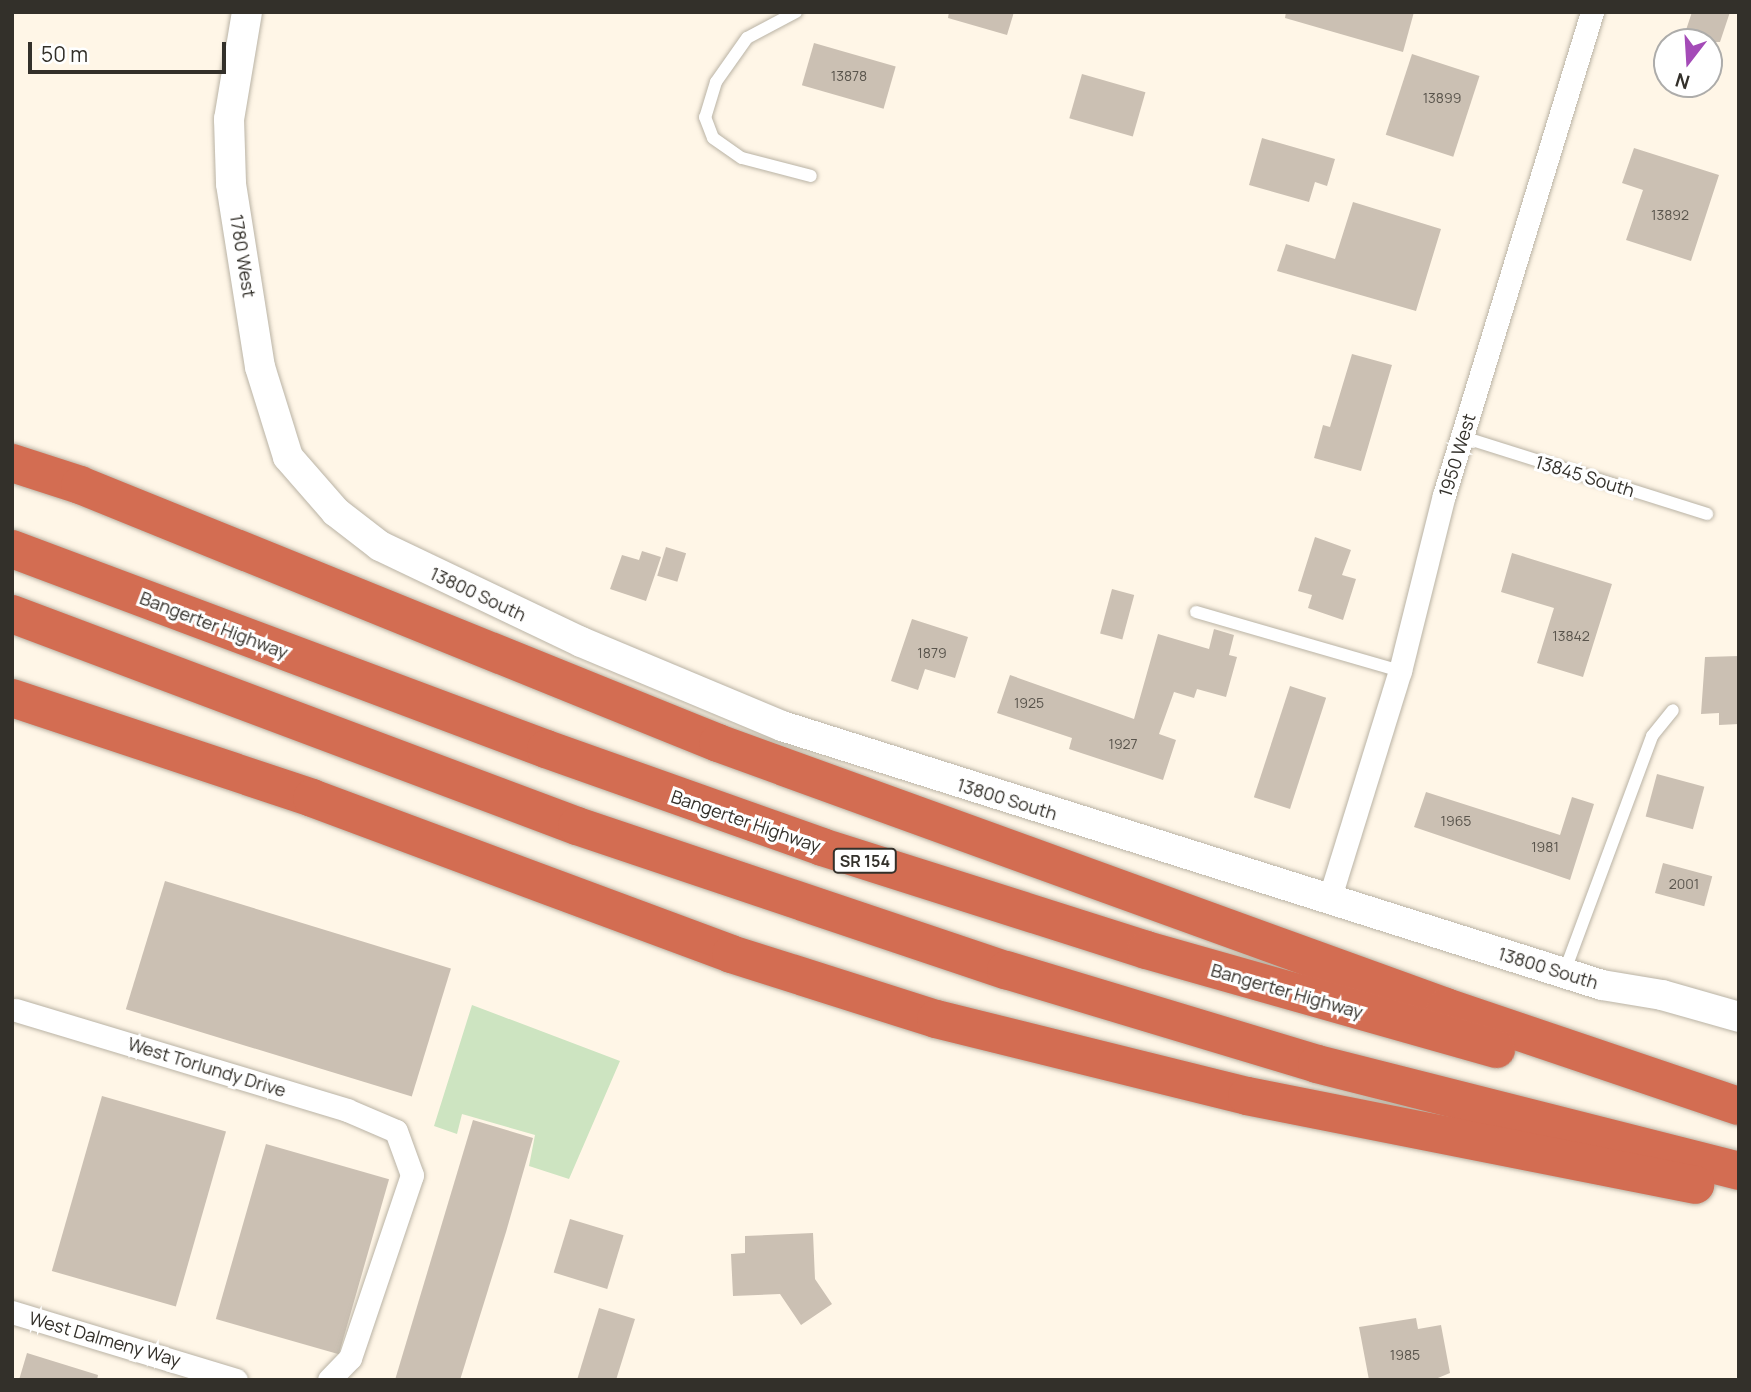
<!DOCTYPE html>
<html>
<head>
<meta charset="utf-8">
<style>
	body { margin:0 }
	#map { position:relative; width:1751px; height:1392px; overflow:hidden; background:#fff6e7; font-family:Manrope,sans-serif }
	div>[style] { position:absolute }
	.green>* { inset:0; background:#cde4c1 }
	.building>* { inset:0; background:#cbc0b3; transform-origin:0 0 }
	.roads { filter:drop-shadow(0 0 2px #bab3a5) drop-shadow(0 0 2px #bab3a5) }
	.service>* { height:12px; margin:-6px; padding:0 6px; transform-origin:6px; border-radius:6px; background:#fff }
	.minor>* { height:23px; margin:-11.5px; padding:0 11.5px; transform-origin:11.5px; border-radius:11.5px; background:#fff }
	.tertiary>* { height:30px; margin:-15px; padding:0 15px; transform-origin:15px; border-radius:15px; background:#fff }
	.motorway>* { height:38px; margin:-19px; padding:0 19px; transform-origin:19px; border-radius:19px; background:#d36d52 }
	span { translate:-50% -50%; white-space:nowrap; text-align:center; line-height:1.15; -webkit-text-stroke:6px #fff; paint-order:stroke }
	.number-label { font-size:14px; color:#59544c }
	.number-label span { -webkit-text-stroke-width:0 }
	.shield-label span { padding:2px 5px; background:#fff; border:2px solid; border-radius:5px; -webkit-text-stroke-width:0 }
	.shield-label { font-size:16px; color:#33302a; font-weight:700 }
	.street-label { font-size:18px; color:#33302a }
	.frame { position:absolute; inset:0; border:14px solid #33302a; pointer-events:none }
	.north { position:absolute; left:1653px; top:28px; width:70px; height:70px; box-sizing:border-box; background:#fff; border:2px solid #adacaa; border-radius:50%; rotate:197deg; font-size:19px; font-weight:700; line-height:28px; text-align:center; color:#33302a }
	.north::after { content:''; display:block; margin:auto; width:24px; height:32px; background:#a44bb7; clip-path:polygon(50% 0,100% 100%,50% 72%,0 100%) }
	.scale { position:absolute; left:28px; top:42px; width:198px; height:32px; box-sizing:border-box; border:4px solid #33302a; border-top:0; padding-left:9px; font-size:21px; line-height:24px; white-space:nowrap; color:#33302a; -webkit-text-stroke:5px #fff; paint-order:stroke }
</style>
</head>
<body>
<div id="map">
	<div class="green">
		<div style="clip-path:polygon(472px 1005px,620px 1061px,569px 1179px,529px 1166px,535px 1135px,462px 1114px,457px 1134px,434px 1126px)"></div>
	</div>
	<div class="building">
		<div style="clip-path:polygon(949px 12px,1014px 12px,1007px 35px,948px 18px)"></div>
		<div style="clip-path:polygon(1286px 12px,1414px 12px,1403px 52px,1285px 18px)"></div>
		<div style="clip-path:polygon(1692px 12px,1730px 12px,1720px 42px,1682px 42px)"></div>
		<div style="left:814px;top:43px;width:85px;height:44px;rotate:16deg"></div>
		<div style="left:1412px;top:54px;width:71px;height:85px;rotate:18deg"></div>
		<div style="left:1082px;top:74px;width:66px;height:46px;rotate:16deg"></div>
		<div style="clip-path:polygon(1262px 138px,1335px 159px,1327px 186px,1315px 182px,1309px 202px,1249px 185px)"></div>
		<div style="clip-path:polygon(1634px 148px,1719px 175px,1691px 261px,1626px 240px,1643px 190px,1622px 183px)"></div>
		<div style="clip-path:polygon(1353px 202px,1441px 229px,1416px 311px,1277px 271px,1286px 244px,1335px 259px)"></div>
		<div style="clip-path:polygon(1352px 354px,1392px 365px,1361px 471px,1314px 458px,1323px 425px,1330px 427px)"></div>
		<div style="clip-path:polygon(1315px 537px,1351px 550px,1342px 575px,1356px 579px,1343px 620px,1308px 608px,1312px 595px,1298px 591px)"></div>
		<div style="left:666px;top:547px;width:21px;height:30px;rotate:17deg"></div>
		<div style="clip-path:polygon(642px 551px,661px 557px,646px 601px,610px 589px,622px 555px,639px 560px)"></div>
		<div style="clip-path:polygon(1512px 553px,1612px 584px,1583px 677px,1537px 663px,1554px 608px,1501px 592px)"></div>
		<div style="left:1112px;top:589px;width:23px;height:46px;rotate:15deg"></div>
		<div style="clip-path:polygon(912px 619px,968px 637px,955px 678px,925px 669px,918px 690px,891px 681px)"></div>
		<div style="clip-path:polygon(1214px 629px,1234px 635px,1229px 655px,1237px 657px,1226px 697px,1197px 689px,1194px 698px,1174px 692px,1159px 734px,1176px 740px,1163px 780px,1069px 749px,1072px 738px,997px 713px,1010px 675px,1134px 719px,1158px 634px,1209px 649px)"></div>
		<div style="clip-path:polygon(1739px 656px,1739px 724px,1719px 725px,1719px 713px,1701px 714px,1705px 657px)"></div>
		<div style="left:1290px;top:686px;width:38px;height:117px;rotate:18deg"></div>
		<div style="left:1657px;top:774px;width:49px;height:44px;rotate:15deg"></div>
		<div style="clip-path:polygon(1426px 792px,1560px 835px,1572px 797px,1594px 804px,1570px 880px,1414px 827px)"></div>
		<div style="left:1663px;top:863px;width:51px;height:31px;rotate:15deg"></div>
		<div style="left:165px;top:881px;width:299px;height:134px;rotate:17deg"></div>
		<div style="left:102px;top:1096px;width:129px;height:182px;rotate:16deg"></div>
		<div style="clip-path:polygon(473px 1120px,533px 1138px,506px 1232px,460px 1380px,395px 1380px)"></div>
		<div style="left:266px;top:1144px;width:128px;height:182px;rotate:16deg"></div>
		<div style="left:570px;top:1219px;width:56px;height:56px;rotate:17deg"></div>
		<div style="clip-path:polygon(813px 1233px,815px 1279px,832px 1304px,801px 1325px,780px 1294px,733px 1296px,731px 1254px,745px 1253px,745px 1236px)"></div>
		<div style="clip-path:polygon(599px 1308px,635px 1319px,616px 1380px,577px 1380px)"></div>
		<div style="clip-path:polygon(1416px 1318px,1418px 1329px,1441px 1325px,1450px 1373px,1433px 1380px,1369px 1380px,1359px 1327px)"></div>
		<div style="clip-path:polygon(27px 1353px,98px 1375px,97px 1380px,19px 1380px)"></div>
	</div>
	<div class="roads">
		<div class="service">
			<div style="left:796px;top:12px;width:55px;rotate:152deg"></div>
			<div style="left:747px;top:38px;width:54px;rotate:125.2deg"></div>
			<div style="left:716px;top:82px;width:37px;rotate:107deg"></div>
			<div style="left:705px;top:117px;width:22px;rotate:69deg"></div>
			<div style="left:713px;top:138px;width:35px;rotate:35deg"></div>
			<div style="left:742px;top:158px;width:71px;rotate:14.6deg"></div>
			<div style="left:1463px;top:437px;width:256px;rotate:17.5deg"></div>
			<div style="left:1196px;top:612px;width:212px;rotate:16.1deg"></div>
			<div style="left:1564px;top:973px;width:253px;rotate:-69.6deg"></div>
			<div style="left:1652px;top:736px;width:33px;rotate:-51deg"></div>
		</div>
		<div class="minor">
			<div style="left:1329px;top:900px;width:240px;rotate:-72.8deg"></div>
			<div style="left:1400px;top:671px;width:181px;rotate:-76deg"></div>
			<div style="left:1444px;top:495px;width:505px;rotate:-72.96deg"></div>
			<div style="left:16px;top:1010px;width:346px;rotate:16.8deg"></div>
			<div style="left:347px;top:1110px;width:53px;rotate:23.2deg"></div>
			<div style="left:396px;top:1131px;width:47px;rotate:70deg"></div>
			<div style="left:412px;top:1175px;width:193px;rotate:108.7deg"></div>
			<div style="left:350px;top:1358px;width:30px;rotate:134deg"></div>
			<div style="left:12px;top:1312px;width:234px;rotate:16.9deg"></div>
		</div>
		<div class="tertiary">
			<div style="left:247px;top:12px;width:109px;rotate:99.5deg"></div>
			<div style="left:229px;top:119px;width:65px;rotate:88.2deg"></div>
			<div style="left:231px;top:184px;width:185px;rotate:81deg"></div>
			<div style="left:260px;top:367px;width:94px;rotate:72.7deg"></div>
			<div style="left:288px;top:457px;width:73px;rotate:48.9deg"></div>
			<div style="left:336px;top:512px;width:56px;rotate:37.7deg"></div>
			<div style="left:380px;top:546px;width:223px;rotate:25.5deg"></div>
			<div style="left:581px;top:642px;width:218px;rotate:22.7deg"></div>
			<div style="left:782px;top:726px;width:860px;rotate:17.53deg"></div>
			<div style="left:1602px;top:985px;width:61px;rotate:9.5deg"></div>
			<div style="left:1662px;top:995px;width:80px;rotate:15.9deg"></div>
		</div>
		<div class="motorway">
			<div style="left:12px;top:463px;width:71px;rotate:17.9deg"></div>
			<div style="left:80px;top:485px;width:688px;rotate:22.02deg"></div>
			<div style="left:718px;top:743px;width:774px;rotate:19.93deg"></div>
			<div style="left:1446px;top:1007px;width:309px;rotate:18.7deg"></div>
			<div style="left:12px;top:549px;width:570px;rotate:20.53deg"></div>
			<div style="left:546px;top:749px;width:293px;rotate:19.5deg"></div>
			<div style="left:822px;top:847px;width:340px;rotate:17.6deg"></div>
			<div style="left:1146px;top:950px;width:364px;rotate:15.8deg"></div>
			<div style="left:12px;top:614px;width:603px;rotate:20.57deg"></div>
			<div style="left:577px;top:826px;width:453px;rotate:18.6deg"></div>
			<div style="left:1006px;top:970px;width:325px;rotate:16.8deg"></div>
			<div style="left:1317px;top:1064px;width:435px;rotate:14.2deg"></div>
			<div style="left:12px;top:698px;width:316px;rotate:18.4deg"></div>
			<div style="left:312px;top:798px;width:447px;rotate:20.4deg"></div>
			<div style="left:731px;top:954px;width:215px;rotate:17.6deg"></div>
			<div style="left:936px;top:1019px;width:320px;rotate:13.9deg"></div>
			<div style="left:1247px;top:1096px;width:457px;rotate:11.2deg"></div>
		</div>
	</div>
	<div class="number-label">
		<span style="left:849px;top:76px">13878</span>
		<span style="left:1442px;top:98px">13899</span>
		<span style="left:1670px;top:215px">13892</span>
		<span style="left:1571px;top:636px">13842</span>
		<span style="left:932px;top:653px">1879</span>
		<span style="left:1029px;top:703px">1925</span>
		<span style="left:1123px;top:744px">1927</span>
		<span style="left:1456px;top:821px">1965</span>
		<span style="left:1545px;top:847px">1981</span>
		<span style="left:1684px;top:884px">2001</span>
		<span style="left:1405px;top:1355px">1985</span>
	</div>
	<div class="shield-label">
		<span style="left:865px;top:861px">SR 154</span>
	</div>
	<div class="street-label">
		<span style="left:243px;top:256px;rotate:81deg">1780 West</span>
		<span style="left:1457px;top:455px;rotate:-73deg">1950 West</span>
		<span style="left:1585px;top:476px;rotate:17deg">13845 South</span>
		<span style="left:478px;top:594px;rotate:25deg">13800 South</span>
		<span style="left:214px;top:625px;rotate:21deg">Bangerter Highway</span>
		<span style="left:1007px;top:799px;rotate:17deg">13800 South</span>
		<span style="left:746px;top:821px;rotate:19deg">Bangerter Highway</span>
		<span style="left:1548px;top:968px;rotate:17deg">13800 South</span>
		<span style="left:1287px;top:991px;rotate:16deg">Bangerter Highway</span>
		<span style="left:207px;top:1067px;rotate:17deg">West Torlundy Drive</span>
		<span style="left:105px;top:1339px;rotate:16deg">West Dalmeny Way</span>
	</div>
	<div class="frame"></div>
	<div class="north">N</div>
	<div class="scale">50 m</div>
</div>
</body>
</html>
